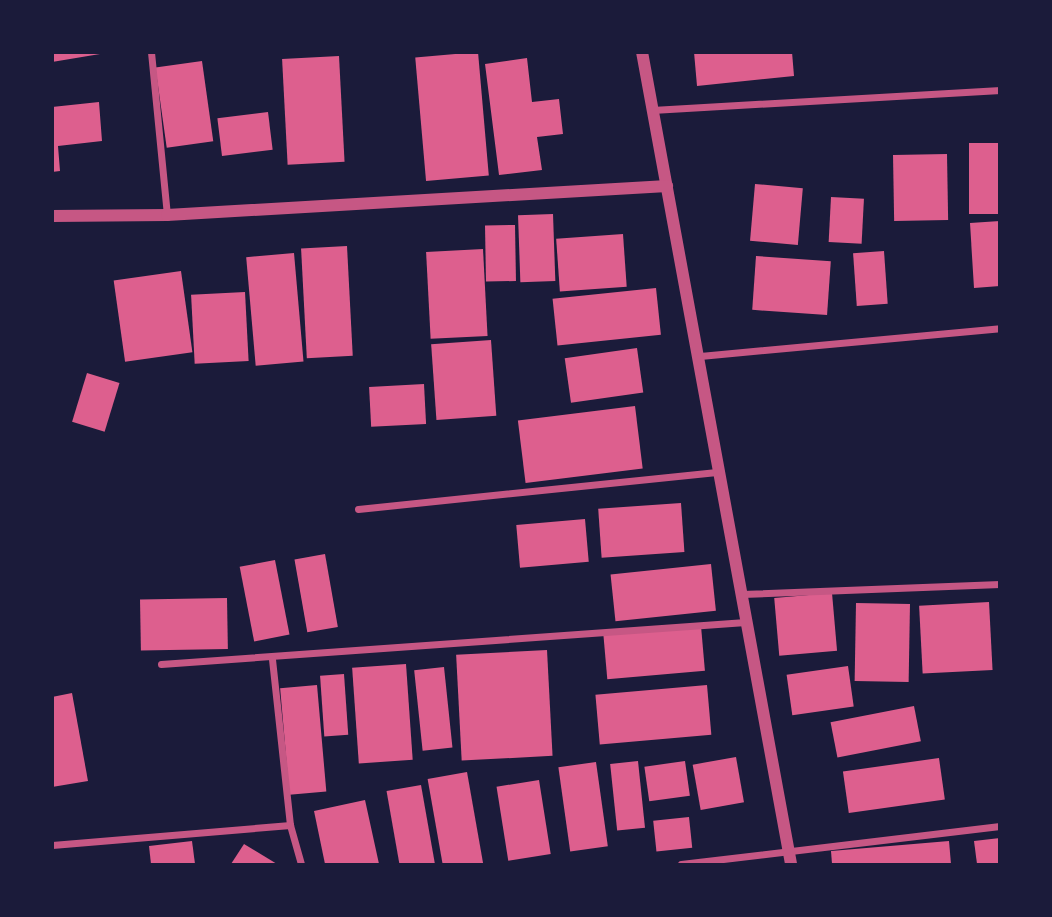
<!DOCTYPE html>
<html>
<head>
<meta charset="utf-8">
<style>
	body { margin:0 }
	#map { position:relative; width:1052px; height:917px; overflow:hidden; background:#1b1b3a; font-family:Commissioner,sans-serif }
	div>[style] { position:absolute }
	.building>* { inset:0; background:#dd5f8e; transform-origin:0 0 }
	.minor>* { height:7px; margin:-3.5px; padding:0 3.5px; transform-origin:3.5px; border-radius:3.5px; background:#c65784 }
	.tertiary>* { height:12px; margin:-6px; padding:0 6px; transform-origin:6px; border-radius:6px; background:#c65784 }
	span { translate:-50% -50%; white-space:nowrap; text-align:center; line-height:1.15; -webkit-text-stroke:7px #1b1b3a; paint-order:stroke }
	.frame { position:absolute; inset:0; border:54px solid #1b1b3a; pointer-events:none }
</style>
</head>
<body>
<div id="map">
	<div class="building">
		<div style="clip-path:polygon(52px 52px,100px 52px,100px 54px,52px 62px)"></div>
		<div style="left:478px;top:52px;width:124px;height:63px;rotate:85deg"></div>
		<div style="clip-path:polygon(694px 52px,792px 52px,794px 76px,697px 86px)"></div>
		<div style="left:339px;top:56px;width:106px;height:57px;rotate:87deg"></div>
		<div style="clip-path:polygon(527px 58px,532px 102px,559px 99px,563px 134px,537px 137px,542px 170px,499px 175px,485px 64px)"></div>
		<div style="left:202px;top:61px;width:81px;height:47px;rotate:82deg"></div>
		<div style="clip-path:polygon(99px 102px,102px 141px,58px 146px,60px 171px,52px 172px,52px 107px)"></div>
		<div style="left:268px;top:112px;width:38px;height:51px;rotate:83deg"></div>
		<div style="left:1000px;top:143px;width:71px;height:31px;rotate:90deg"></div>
		<div style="left:947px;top:154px;width:66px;height:54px;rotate:89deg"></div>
		<div style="left:755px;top:184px;width:48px;height:57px;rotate:5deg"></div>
		<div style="left:831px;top:197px;width:33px;height:45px;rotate:3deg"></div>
		<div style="left:553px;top:214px;width:67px;height:35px;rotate:88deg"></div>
		<div style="clip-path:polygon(1000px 221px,1000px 286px,974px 288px,970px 223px)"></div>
		<div style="left:515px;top:225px;width:56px;height:30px;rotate:89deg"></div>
		<div style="left:623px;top:234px;width:53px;height:67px;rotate:86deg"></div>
		<div style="left:347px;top:246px;width:110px;height:46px;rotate:87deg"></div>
		<div style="left:483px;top:249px;width:87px;height:57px;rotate:87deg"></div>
		<div style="left:884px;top:251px;width:53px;height:31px;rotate:86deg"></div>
		<div style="left:294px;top:253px;width:109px;height:48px;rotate:85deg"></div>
		<div style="left:756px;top:256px;width:75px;height:54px;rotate:4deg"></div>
		<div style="left:181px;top:271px;width:82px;height:68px;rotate:82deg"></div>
		<div style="left:656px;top:288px;width:47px;height:104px;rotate:84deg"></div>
		<div style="left:245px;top:292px;width:69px;height:54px;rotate:87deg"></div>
		<div style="left:491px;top:340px;width:76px;height:60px;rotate:86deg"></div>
		<div style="left:637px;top:348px;width:45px;height:73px;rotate:82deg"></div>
		<div style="left:87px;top:373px;width:34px;height:51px;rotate:17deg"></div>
		<div style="left:424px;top:384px;width:40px;height:55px;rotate:87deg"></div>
		<div style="left:635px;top:406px;width:63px;height:118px;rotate:83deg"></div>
		<div style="left:681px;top:503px;width:49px;height:83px;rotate:86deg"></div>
		<div style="left:585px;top:519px;width:43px;height:69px;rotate:85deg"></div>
		<div style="left:325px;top:554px;width:74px;height:31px;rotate:80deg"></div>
		<div style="left:275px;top:560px;width:76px;height:36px;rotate:79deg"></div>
		<div style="left:711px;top:564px;width:47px;height:101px;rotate:84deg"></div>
		<div style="left:832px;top:593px;width:58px;height:58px;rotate:85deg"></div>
		<div style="left:227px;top:598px;width:51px;height:87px;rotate:89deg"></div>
		<div style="left:989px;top:602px;width:68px;height:70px;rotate:87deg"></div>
		<div style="left:856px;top:603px;width:54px;height:78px;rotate:1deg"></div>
		<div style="left:701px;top:626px;width:45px;height:98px;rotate:85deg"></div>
		<div style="left:547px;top:650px;width:106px;height:91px;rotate:87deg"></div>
		<div style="left:406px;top:664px;width:96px;height:54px;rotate:86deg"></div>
		<div style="left:848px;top:666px;width:41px;height:62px;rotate:82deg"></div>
		<div style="left:444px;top:667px;width:81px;height:30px;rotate:84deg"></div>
		<div style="left:344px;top:674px;width:61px;height:24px;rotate:86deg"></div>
		<div style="left:317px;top:685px;width:107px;height:37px;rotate:85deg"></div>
		<div style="left:707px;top:685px;width:50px;height:112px;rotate:85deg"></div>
		<div style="clip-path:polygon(72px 693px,88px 781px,52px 787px,52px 697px)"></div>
		<div style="left:914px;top:706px;width:36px;height:85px;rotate:79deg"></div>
		<div style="left:736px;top:757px;width:46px;height:44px;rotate:80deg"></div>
		<div style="left:939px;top:758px;width:42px;height:97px;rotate:82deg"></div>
		<div style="left:638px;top:761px;width:67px;height:28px;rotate:84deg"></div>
		<div style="left:685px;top:761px;width:35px;height:41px;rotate:82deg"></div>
		<div style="left:596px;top:762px;width:85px;height:38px;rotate:82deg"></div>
		<div style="left:467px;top:772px;width:94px;height:40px;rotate:80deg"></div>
		<div style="left:539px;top:780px;width:75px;height:43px;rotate:81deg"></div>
		<div style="left:421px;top:785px;width:80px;height:35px;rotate:80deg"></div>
		<div style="clip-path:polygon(365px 800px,379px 864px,325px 864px,314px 811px)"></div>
		<div style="left:689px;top:817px;width:31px;height:36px;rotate:84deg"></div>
		<div style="clip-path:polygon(1000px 838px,1000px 864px,977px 864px,974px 841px)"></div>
		<div style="clip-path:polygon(192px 841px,195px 864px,151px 864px,149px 846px)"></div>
		<div style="clip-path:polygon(949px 841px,951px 864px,832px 864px,831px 851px)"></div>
		<div style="clip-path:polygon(244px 844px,277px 864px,231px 864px)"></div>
	</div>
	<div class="minor">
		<div style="left:151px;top:52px;width:164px;rotate:84.4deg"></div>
		<div style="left:652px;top:110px;width:349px;rotate:-3.3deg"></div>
		<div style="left:700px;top:356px;width:301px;rotate:-5.3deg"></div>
		<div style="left:358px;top:509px;width:363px;rotate:-5.9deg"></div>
		<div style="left:742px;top:594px;width:258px;rotate:-2.2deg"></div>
		<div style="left:161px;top:664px;width:586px;rotate:-4.11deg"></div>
		<div style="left:290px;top:825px;width:41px;rotate:74.2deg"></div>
		<div style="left:52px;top:845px;width:239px;rotate:-4.8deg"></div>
		<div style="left:290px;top:825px;width:168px;rotate:-96.2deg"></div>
		<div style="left:681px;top:864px;width:321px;rotate:-6.8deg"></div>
	</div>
	<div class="tertiary">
		<div style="left:642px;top:52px;width:826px;rotate:79.6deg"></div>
		<div style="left:52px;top:216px;width:115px;rotate:-0.5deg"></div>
		<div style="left:167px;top:215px;width:501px;rotate:-3.32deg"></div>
	</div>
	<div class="frame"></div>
</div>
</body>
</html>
